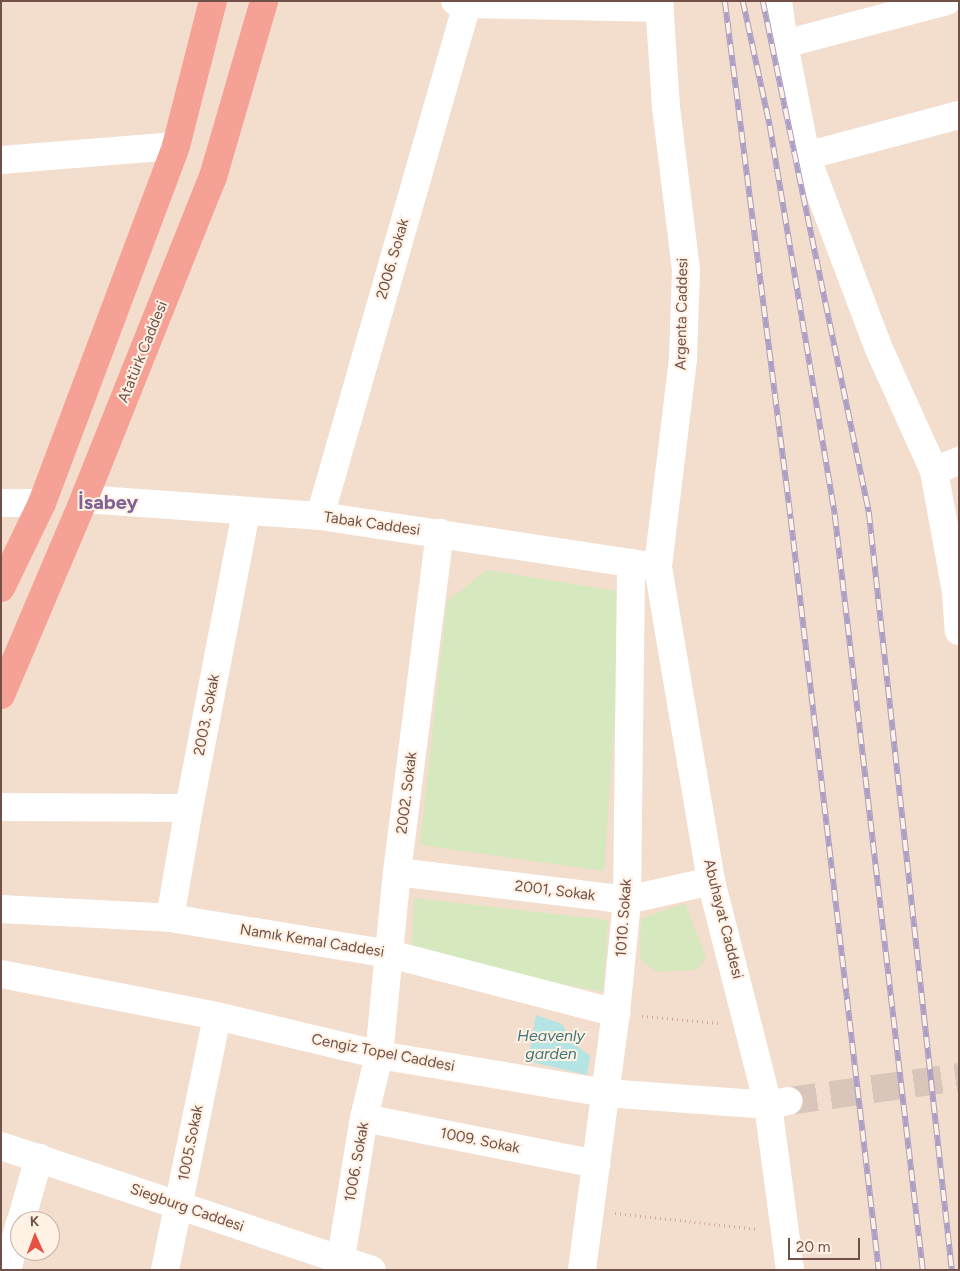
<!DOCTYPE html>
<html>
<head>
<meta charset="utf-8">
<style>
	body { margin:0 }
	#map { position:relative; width:960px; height:1271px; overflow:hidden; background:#fcecdf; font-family:Figtree,sans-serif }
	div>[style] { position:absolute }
	.residential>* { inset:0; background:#f3ddcd }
	.green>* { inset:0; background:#d5e8be }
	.water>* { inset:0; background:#b4e4e4 }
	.minor-tunnel>* { height:28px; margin-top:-14px; transform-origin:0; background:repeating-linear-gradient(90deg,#d9c5b9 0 28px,transparent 0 42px) }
	.path>* { height:3px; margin-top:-1.5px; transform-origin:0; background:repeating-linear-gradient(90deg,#d5a99a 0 1px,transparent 0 5px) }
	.minor>* { height:28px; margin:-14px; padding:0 14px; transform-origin:14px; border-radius:14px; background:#fff }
	.highway>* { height:28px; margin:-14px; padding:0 14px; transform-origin:14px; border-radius:14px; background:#f6a195 }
	.rail>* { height:5.5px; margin-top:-2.75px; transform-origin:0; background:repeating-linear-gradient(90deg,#fff1e4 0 11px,#ad9fc4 0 22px); box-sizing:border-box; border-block:1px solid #ad9fc4 }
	span { translate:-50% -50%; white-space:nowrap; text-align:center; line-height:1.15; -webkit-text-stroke:4px #fff1e4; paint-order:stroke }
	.street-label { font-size:15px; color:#715047 }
	.water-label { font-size:16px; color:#3c7678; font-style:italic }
	.district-label { font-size:20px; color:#7d6395; font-weight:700 }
	.frame { position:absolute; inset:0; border:2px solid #715047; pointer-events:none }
	.north { position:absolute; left:10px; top:1211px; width:50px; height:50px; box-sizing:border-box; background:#fff1e4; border:1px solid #c6b1a5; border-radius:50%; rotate:358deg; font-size:14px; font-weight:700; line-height:20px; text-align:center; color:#715047 }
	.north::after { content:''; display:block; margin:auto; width:18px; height:22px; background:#e65143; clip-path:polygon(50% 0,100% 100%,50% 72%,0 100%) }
	.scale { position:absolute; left:788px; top:1238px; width:72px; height:22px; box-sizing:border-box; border:2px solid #715047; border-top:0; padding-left:6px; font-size:15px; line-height:18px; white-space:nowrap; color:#715047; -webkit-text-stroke:4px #fff1e4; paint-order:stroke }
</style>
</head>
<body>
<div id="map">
	<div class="residential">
		<div style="clip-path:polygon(evenodd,1px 1px,959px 1px,959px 1270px,1px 1270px,1px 1px,20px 1221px,50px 1221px,50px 1251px,20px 1251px,20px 1221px)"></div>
	</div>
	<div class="green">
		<div style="clip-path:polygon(487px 570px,623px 592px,604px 871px,420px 845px,447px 601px)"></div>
		<div style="clip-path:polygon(414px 898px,608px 920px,603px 992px,412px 956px)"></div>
		<div style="clip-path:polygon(685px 903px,706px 958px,696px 970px,656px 972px,640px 959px,641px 919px)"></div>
	</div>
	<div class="water">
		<div style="clip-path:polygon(536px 1015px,562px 1024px,574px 1044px,590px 1056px,587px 1075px,528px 1061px)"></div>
	</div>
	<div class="minor-tunnel">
		<div style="left:789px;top:1101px;width:172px;rotate:-8deg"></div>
	</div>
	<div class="path">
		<div style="left:642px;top:1016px;width:78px;rotate:5.1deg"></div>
		<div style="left:615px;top:1213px;width:144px;rotate:6.4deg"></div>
	</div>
	<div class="minor">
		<div style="left:455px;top:1px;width:13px;rotate:13deg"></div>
		<div style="left:468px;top:4px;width:192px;rotate:1.2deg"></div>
		<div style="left:659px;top:1px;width:106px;rotate:86.2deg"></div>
		<div style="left:666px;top:107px;width:165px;rotate:83deg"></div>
		<div style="left:686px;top:271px;width:88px;rotate:92deg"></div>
		<div style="left:683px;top:359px;width:209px;rotate:96.9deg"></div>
		<div style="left:658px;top:567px;width:318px;rotate:80.4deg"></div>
		<div style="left:711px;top:881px;width:231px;rotate:75.7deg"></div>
		<div style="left:768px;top:1105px;width:166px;rotate:82.4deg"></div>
		<div style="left:778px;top:1px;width:43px;rotate:82.1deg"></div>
		<div style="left:947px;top:1px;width:169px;rotate:165.2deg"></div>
		<div style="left:784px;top:44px;width:114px;rotate:78.9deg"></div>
		<div style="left:806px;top:156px;width:206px;rotate:69.3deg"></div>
		<div style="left:879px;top:349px;width:134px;rotate:65.7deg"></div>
		<div style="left:934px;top:471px;width:123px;rotate:79.7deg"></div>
		<div style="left:956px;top:592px;width:39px;rotate:86deg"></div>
		<div style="left:806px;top:156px;width:158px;rotate:-15deg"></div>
		<div style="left:1px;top:160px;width:176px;rotate:-4.6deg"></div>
		<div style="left:934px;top:471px;width:27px;rotate:-22deg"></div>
		<div style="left:84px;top:499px;width:237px;rotate:4.1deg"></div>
		<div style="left:320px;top:516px;width:333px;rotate:8.6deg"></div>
		<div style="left:1px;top:503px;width:41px"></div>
		<div style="left:320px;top:516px;width:536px;rotate:-73.97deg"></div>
		<div style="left:1px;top:807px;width:188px;rotate:0.3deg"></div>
		<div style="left:397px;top:872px;width:232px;rotate:6.9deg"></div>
		<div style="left:627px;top:900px;width:86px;rotate:-12.7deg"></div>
		<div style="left:1px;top:909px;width:169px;rotate:3deg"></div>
		<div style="left:170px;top:918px;width:223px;rotate:9.3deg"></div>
		<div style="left:390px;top:954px;width:234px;rotate:14.6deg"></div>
		<div style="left:170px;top:918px;width:112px;rotate:-80.2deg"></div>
		<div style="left:189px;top:808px;width:301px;rotate:-79.1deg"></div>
		<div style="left:1px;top:974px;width:220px;rotate:11deg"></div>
		<div style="left:217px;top:1016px;width:167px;rotate:13.5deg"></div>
		<div style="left:379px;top:1055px;width:230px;rotate:9.5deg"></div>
		<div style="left:606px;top:1093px;width:162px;rotate:4.2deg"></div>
		<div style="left:768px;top:1105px;width:21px;rotate:-11deg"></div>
		<div style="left:364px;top:1118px;width:237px;rotate:11.2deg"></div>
		<div style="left:1px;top:1146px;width:391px;rotate:18.5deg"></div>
		<div style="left:21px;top:1221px;width:66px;rotate:-74.1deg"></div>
		<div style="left:7px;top:1270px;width:49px;rotate:-74.5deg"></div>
		<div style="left:165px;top:1270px;width:259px;rotate:-78.4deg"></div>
		<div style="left:339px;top:1270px;width:154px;rotate:-80.7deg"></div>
		<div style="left:364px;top:1118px;width:65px;rotate:-76.6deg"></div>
		<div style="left:379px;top:1055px;width:184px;rotate:-84.4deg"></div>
		<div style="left:397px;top:872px;width:342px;rotate:-82.8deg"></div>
		<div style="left:582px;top:1270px;width:259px;rotate:-82.5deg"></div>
		<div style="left:616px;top:1013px;width:114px;rotate:-84.4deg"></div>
		<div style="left:627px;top:900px;width:337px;rotate:-89.3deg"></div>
	</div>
	<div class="highway">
		<div style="left:1px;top:588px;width:94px;rotate:-64.2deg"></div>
		<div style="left:42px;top:503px;width:381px;rotate:-69.4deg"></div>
		<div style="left:176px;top:146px;width:150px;rotate:-75.7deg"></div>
		<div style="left:1px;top:695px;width:213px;rotate:-67deg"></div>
		<div style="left:84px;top:499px;width:347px;rotate:-68.2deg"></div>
		<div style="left:213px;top:177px;width:183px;rotate:-73.8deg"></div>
	</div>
	<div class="rail">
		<div style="left:725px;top:1px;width:522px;rotate:82.74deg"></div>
		<div style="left:791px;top:519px;width:756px;rotate:83.32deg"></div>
		<div style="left:743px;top:1px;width:128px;rotate:77.8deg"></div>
		<div style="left:770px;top:126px;width:394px;rotate:80.5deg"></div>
		<div style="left:835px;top:515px;width:760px;rotate:83.35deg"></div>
		<div style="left:763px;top:1px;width:522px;rotate:78.28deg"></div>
		<div style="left:869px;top:512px;width:763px;rotate:83.75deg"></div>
	</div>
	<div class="street-label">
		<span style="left:393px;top:259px;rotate:-74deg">2006. Sokak</span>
		<span style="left:682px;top:314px;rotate:-89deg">Argenta Caddesi</span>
		<span style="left:143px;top:352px;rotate:-68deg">Atatürk Caddesi</span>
		<span style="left:372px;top:524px;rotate:8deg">Tabak Caddesi</span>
		<span style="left:207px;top:715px;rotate:-79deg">2003. Sokak</span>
		<span style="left:407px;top:793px;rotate:-83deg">2002. Sokak</span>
		<span style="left:555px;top:891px;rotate:7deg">2001, Sokak</span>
		<span style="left:624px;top:918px;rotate:-86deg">1010. Sokak</span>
		<span style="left:723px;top:919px;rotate:76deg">Abuhayat Caddesi</span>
		<span style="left:312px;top:941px;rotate:9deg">Namık Kemal Caddesi</span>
		<span style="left:383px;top:1053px;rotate:11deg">Cengiz Topel Caddesi</span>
		<span style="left:480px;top:1141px;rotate:11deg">1009. Sokak</span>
		<span style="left:191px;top:1143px;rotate:-79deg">1005.Sokak</span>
		<span style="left:357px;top:1162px;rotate:-80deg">1006. Sokak</span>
		<span style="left:187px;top:1208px;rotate:19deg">Siegburg Caddesi</span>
	</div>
	<div class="water-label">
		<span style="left:551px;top:1045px">Heavenly<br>garden</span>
	</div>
	<div class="district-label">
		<span style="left:108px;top:502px">İsabey</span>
	</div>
	<div class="frame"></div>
	<div class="north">K</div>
	<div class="scale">20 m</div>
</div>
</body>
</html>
